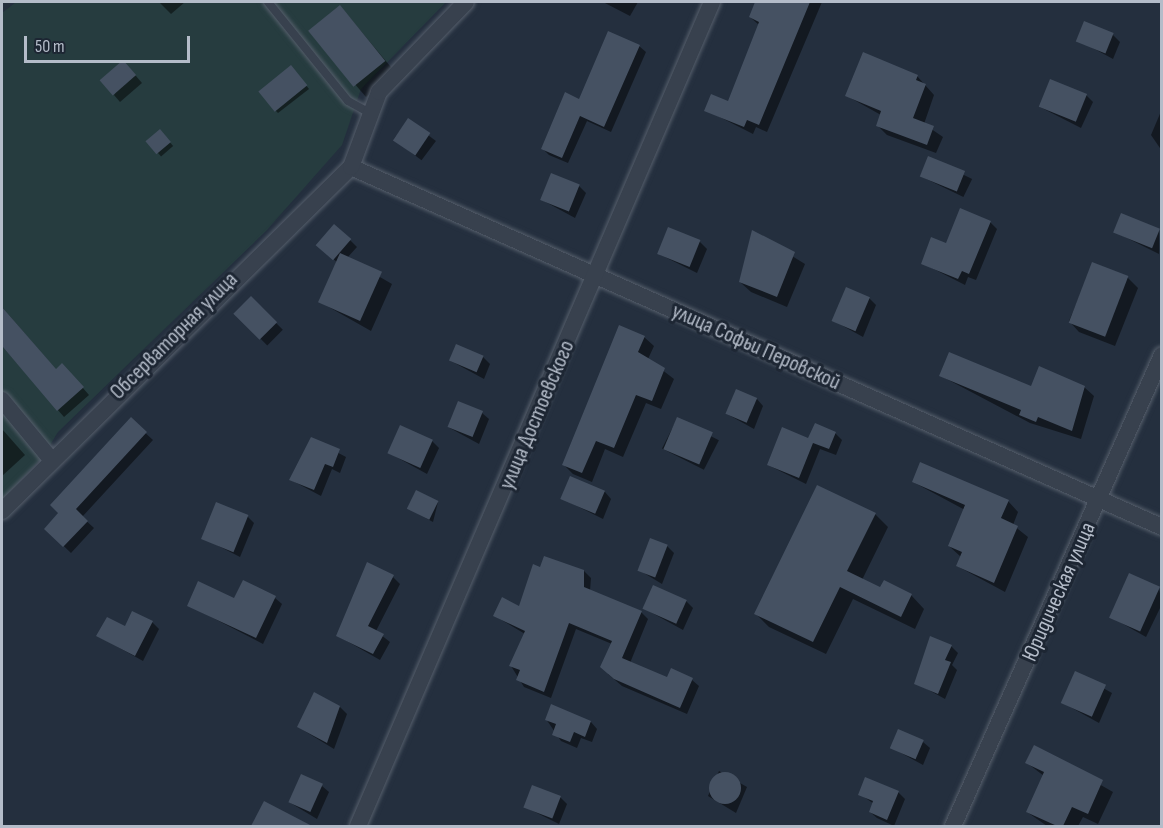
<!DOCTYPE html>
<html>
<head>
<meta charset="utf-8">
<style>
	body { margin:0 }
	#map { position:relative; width:1163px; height:828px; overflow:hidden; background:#242f3e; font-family:"Sofia Sans Condensed",sans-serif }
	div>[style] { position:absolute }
	.green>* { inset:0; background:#263c3f }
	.shadow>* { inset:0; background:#0007; transform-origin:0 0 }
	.building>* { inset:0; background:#455162; transform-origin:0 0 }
	.round { border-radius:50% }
	.roads { filter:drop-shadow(0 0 2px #565f6c) drop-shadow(0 0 2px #565f6c) }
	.service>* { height:8px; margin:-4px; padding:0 4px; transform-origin:4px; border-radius:4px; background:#38414e }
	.minor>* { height:16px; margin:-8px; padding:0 8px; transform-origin:8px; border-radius:8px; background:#38414e }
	span { translate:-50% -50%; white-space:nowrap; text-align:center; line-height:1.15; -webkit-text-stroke:6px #1d2633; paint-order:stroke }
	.street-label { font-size:22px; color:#b4bcc9 }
	.frame { position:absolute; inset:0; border:3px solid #b4bcc9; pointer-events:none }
	.scale { position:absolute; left:24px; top:36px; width:166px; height:27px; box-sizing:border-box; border:3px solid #b4bcc9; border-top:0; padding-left:8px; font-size:18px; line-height:21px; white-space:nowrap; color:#b4bcc9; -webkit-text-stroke:4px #1d2633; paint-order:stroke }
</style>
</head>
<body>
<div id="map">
	<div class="green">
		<div style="clip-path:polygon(16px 2px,446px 2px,361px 89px,342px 145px,266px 231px,58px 432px,42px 458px,2px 499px,2px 13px)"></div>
	</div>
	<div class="shadow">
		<div style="clip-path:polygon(159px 2px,185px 2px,171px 14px)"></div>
		<div style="clip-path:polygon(603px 2px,638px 2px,630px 16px)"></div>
		<div style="clip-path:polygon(757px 2px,822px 2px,767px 132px,756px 127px,753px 134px,706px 110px,729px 102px,759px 25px,750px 17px)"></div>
		<div style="clip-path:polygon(350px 18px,395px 72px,366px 97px,310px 32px)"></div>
		<div style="clip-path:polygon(1113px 35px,1120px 42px,1113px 59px,1078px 40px)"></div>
		<div style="clip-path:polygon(639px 46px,646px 52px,611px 132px,587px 121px,568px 163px,549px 155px,543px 149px,580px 100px)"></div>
		<div style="clip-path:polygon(130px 69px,142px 83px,120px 102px,114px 95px)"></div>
		<div style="clip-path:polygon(294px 70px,309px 89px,278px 113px,275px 110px)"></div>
		<div style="clip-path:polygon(917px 76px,934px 95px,924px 124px,943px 137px,936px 153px,887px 135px,877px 125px,881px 115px,847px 96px)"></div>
		<div style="clip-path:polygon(1086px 95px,1093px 102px,1081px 128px,1040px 107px)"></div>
		<div style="clip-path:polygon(1162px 109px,1162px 151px,1151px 135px)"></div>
		<div style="left:408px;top:120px;width:35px;height:24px;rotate:37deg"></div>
		<div style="left:160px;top:131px;width:20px;height:16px;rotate:49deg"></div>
		<div style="left:929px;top:158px;width:48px;height:20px;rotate:26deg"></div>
		<div style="clip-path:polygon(579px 186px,586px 193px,575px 218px,542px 200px)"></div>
		<div style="clip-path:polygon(990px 222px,997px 229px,976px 280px,968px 277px,965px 285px,922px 263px)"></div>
		<div style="clip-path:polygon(1159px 230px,1159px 254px,1115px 232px)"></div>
		<div style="clip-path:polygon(753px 232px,805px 264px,787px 307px,751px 292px,740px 282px)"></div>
		<div style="clip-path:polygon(350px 240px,357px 247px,347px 258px,392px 284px,371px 331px,320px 302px,338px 263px,325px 252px)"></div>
		<div style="clip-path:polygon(700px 242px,707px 249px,697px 273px,659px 254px)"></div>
		<div style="clip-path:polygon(1093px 264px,1128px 278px,1138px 288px,1115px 346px,1079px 332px,1069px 321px)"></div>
		<div style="left:251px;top:298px;width:45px;height:22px;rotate:45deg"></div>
		<div style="clip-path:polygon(869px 298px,876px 305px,863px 337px,834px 321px)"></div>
		<div style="clip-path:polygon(2px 307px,56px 370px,69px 372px,89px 395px,64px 417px,2px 346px)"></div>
		<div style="clip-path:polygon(644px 337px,654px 346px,648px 359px,674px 379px,661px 409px,646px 403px,623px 457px,605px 449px,592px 482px,573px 474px,563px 464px)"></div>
		<div style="clip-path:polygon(483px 357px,490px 364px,484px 379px,451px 361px)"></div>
		<div style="clip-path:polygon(941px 376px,1032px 387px,1084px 387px,1094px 396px,1081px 439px,1030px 423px)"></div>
		<div style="clip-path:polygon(757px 399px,763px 406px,754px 429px,727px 414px)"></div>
		<div style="clip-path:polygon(482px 413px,489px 419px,479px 444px,448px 427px)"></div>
		<div style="left:677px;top:419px;width:47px;height:33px;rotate:27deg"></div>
		<div style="clip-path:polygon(131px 420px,153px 440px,82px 517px,94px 528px,71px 553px,46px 529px)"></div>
		<div style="clip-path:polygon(2px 429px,25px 455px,2px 476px)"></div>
		<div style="clip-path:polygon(835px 433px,842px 440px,836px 455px,820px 449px,806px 484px,768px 465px,809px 440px)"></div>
		<div style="clip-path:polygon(312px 439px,346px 457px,340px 473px,332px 469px,321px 496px,291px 480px)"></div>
		<div style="clip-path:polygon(432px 441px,439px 448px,427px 474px,389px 453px)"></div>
		<div style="clip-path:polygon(913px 482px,1008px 501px,1018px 512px,1013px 525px,1028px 537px,1005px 592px,957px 566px,961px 557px,949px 546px,965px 510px)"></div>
		<div style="clip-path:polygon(605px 492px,611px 499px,603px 519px,563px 499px)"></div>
		<div style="clip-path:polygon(438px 502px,433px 522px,409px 509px)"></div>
		<div style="clip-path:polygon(875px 514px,888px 527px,862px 580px,881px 589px,885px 582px,911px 595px,924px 609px,915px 629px,853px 599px,826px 654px,769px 627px,756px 614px)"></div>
		<div style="clip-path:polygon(247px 516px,254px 523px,240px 557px,203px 538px)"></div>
		<div style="clip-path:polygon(667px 546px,674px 553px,662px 584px,639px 570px)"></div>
		<div style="clip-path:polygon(541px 569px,584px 571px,591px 578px,590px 591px,641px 612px,648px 619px,630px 663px,668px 679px,692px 680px,699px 686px,687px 714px,622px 686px,608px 674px,612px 644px,576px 629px,551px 698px,524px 687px,511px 666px,525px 634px,495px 616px,520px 608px)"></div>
		<div style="clip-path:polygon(393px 577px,400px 584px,376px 631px,390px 642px,380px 660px,338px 636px)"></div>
		<div style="clip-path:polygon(1159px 588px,1162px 604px,1146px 637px,1111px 617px)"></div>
		<div style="clip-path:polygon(275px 598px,282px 604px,263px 644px,188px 605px)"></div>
		<div style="clip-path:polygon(686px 601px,693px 608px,683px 630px,645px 609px)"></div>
		<div style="clip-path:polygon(152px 622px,159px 629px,143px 661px,98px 636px)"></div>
		<div style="clip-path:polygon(951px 646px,958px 653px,952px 665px,957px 670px,945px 699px,916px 683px)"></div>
		<div style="clip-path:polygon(1076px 673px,1112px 693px,1099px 723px,1063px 703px)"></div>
		<div style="clip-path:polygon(340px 707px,347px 714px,334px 749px,298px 727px)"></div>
		<div style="clip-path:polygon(546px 719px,591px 722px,597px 729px,592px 742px,581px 738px,577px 748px,561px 741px)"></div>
		<div style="clip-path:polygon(923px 742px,930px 748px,923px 765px,892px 748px)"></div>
		<div style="clip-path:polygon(1034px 747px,1113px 792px,1098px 824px,1083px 817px,1078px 826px,1047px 826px,1027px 812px,1044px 776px,1027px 763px)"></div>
		<div style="clip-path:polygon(719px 771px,747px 787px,736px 813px,708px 796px)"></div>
		<div style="clip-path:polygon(322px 786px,329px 792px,317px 819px,289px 802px)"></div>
		<div style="clip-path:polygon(898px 792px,905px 799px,894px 826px,877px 818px,870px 812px,874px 804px,860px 794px)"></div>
		<div style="clip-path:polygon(560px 797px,567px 804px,559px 824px,525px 807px)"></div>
		<div style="clip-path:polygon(265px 803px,299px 825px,299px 826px,252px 826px)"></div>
	</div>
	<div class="building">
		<div style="clip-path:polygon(755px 2px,810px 2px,759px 125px,747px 120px,744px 127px,704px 111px,711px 94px,728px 101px,759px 22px,749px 17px)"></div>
		<div style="left:340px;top:5px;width:72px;height:41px;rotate:51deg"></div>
		<div style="left:1084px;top:21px;width:32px;height:22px;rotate:22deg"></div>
		<div style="clip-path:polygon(608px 31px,640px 45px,604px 127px,580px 116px,562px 158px,541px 149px,565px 92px,579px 99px)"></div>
		<div style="clip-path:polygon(863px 52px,918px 75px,916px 80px,926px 84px,913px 118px,934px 126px,927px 145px,876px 126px,881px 111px,845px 96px)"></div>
		<div style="left:123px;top:60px;width:20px;height:31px;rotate:49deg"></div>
		<div style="left:291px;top:65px;width:26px;height:42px;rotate:51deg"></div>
		<div style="left:1050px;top:79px;width:40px;height:30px;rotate:22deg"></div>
		<div style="left:408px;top:118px;width:27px;height:27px;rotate:34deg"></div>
		<div style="left:160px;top:129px;width:17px;height:19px;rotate:50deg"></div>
		<div style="left:928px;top:156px;width:40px;height:22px;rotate:22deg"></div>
		<div style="left:551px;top:173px;width:31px;height:29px;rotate:22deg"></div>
		<div style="clip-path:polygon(960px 208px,991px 221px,969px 274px,962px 271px,958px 279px,921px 264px,931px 237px,946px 243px)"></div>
		<div style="left:1121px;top:213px;width:42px;height:21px;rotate:22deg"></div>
		<div style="left:334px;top:224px;width:23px;height:28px;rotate:41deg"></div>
		<div style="left:668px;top:227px;width:35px;height:29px;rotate:22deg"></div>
		<div style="clip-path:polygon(752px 230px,795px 252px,777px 297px,739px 282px)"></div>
		<div style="left:340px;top:253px;width:46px;height:54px;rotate:24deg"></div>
		<div style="left:1092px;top:262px;width:39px;height:65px;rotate:21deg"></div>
		<div style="left:846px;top:287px;width:26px;height:37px;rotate:23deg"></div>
		<div style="left:251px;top:296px;width:37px;height:25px;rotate:45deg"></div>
		<div style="clip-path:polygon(2px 307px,56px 369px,62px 363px,84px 387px,57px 411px,2px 346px)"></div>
		<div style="clip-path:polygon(619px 325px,645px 336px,638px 352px,665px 368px,652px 401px,636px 395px,614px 448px,596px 441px,582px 473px,562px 465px)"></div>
		<div style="left:456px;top:344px;width:30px;height:18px;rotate:23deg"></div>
		<div style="clip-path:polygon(949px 352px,1031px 386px,1039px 366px,1085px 386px,1072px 431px,1038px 417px,1036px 422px,1019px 415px,1021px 410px,939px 376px)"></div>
		<div style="left:736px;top:389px;width:23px;height:27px;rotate:23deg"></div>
		<div style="left:458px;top:401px;width:27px;height:28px;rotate:22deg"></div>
		<div style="clip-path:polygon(131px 417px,147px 432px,76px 509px,88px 521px,63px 547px,44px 529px,58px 513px,50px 505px)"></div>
		<div style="left:677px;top:417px;width:39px;height:35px;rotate:23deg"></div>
		<div style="clip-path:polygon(815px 423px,836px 432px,829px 449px,813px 443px,799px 478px,767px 465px,782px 427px,808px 438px)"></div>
		<div style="left:400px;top:425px;width:36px;height:31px;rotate:24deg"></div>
		<div style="clip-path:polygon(311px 437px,340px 449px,333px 467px,325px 464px,314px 490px,289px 480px)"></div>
		<div style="clip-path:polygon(920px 462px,1009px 500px,1001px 518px,1018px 526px,994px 583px,956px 566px,962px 552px,948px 546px,965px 505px,912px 482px)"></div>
		<div style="left:570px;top:476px;width:38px;height:25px;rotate:23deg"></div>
		<div style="clip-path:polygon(817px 485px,876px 513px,847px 571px,880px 587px,884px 580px,912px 594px,901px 617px,840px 587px,813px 642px,754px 614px)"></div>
		<div style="left:416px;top:490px;width:25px;height:21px;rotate:26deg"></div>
		<div style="left:216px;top:502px;width:35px;height:40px;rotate:22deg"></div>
		<div style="left:650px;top:538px;width:19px;height:35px;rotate:21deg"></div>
		<div style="clip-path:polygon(544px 556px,584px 570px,584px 587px,642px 611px,622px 658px,667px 677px,671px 668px,693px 678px,680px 708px,614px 679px,600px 667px,612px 641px,569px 623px,544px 692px,516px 680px,520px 670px,509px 666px,525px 631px,493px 616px,502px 597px,519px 606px,533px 564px,540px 567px)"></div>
		<div style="clip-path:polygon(367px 562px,394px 575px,368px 626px,384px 634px,373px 654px,336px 636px)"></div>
		<div style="left:1129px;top:573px;width:34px;height:49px;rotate:24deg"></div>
		<div style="clip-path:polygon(243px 580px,276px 596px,256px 638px,187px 606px,198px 581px,234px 598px)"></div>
		<div style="left:653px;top:585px;width:37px;height:26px;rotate:24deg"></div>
		<div style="clip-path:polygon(132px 611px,153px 621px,135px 656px,96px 636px,107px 617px,125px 626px)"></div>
		<div style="clip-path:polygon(930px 636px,952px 645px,945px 660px,951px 662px,938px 694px,914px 684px)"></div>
		<div style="left:1075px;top:671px;width:34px;height:35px;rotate:24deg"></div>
		<div style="clip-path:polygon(314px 692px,340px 706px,327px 743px,297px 727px)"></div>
		<div style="clip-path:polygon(551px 704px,591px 721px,585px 737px,574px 732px,570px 742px,552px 735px,556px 724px,545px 720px)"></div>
		<div style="left:898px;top:729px;width:28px;height:21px;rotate:23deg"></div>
		<div style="clip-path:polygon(1034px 745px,1103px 780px,1088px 814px,1072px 807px,1063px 826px,1057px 826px,1026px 812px,1044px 772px,1025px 763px)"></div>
		<div class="round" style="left:709px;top:772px;width:32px;height:32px"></div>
		<div style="left:301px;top:774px;width:24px;height:31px;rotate:24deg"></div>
		<div style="clip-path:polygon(865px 777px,899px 791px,887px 820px,869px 812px,873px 801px,858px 795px)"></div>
		<div style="left:532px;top:785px;width:31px;height:24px;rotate:21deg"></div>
		<div style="clip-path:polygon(264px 801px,312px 826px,251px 826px)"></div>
	</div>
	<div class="roads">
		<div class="service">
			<div style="left:268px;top:2px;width:127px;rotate:51.1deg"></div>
			<div style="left:348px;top:101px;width:26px;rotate:29deg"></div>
		</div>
		<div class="minor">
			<div style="left:351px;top:167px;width:887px;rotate:23.94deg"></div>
			<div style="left:2px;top:400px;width:75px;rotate:50.4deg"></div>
			<div style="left:2px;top:511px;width:490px;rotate:-44.6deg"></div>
			<div style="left:351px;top:167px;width:80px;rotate:-69.5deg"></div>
			<div style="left:379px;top:92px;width:125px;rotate:-46deg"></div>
			<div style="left:358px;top:826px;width:897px;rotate:-66.75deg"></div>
			<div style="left:953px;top:826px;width:515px;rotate:-66.07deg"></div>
		</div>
	</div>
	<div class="street-label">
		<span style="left:174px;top:336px;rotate:-45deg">Обсерваторная улица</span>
		<span style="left:756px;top:347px;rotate:24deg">улица Софьи Перовской</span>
		<span style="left:537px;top:415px;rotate:-67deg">улица Достоевского</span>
		<span style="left:1059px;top:592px;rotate:-66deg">Юридическая улица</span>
	</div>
	<div class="frame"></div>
	<div class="scale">50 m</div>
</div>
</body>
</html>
